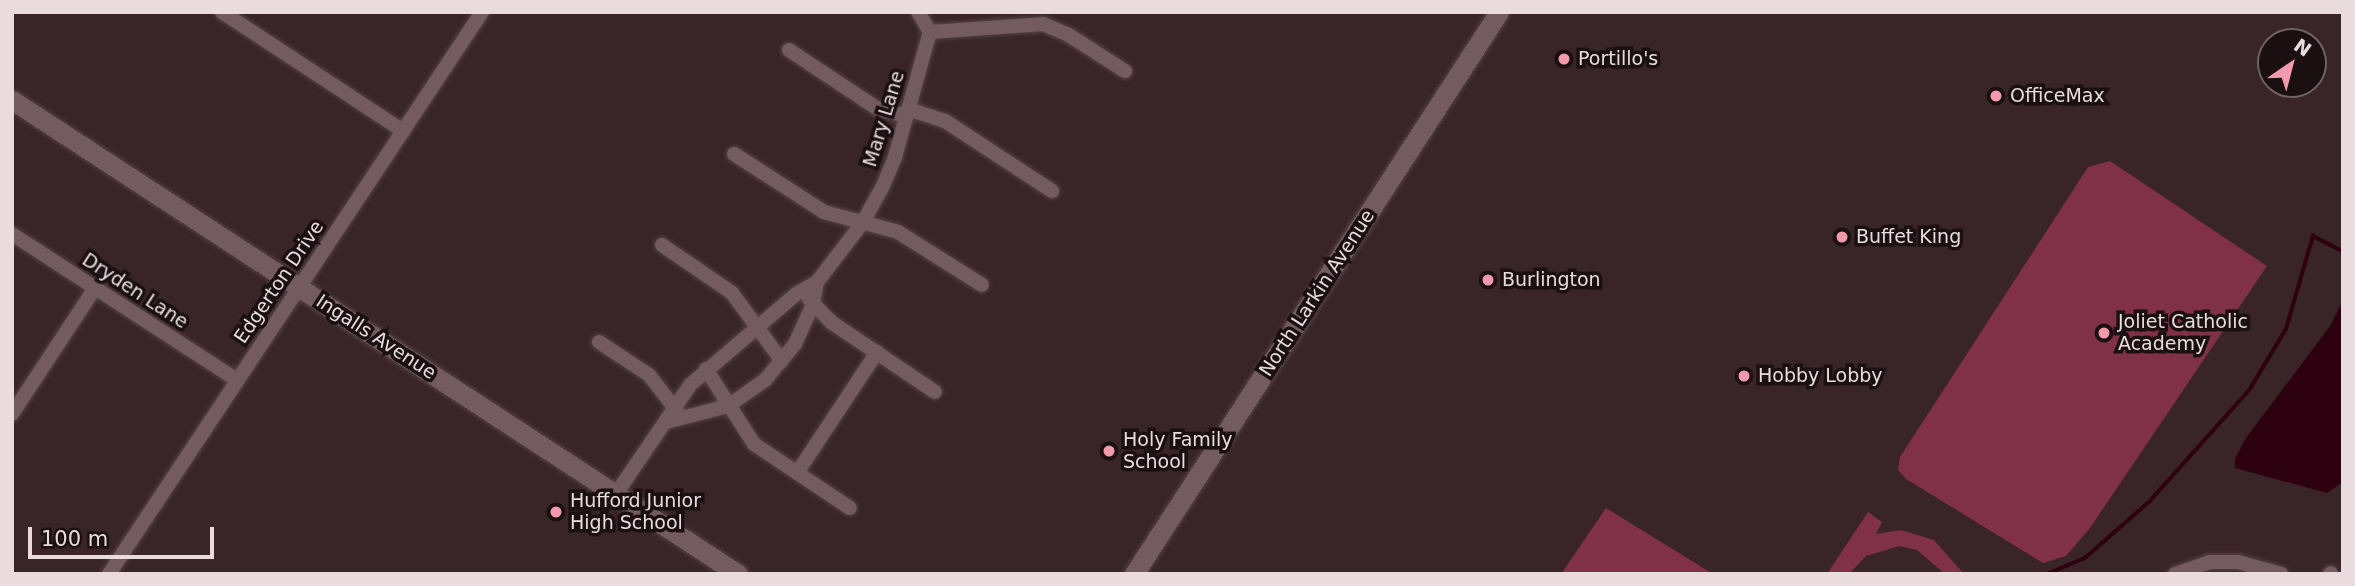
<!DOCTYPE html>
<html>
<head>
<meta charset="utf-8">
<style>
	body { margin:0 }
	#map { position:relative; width:2355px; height:586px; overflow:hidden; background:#392428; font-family:"DejaVu Sans",sans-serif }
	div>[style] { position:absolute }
	.green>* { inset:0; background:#803047 }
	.water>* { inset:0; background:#2e0110 }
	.stream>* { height:3.5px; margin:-1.75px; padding:0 1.75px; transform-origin:1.75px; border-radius:1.75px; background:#2e0110 }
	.roads { filter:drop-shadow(0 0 2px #544346) drop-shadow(0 0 2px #544346) }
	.street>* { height:14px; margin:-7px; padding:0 7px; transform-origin:7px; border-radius:7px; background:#745b60 }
	.secondary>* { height:19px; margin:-9.5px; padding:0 9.5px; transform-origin:9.5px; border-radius:9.5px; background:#745b60 }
	.dots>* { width:19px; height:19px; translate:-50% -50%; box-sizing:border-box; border:4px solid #1a1012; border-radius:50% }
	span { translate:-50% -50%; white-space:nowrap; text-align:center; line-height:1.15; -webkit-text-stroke:7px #1a1012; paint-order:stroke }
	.poi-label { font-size:19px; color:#eadcde }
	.left { translate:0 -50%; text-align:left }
	.street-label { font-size:19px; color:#eadcde }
	.frame { position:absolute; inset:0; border:14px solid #eadcde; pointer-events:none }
	.north { position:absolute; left:2257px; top:28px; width:70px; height:70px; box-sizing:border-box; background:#1a1012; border:2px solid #6d6264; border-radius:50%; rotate:35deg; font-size:19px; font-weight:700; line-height:28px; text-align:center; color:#eadcde }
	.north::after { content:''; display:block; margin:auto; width:24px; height:32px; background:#f29aad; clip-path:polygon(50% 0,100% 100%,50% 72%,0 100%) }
	.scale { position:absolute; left:28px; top:527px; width:186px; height:32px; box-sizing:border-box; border:4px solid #eadcde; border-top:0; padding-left:9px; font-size:21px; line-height:24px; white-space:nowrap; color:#eadcde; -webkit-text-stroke:5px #1a1012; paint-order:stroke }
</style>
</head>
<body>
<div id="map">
	<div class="green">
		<div style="clip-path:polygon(2110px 161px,2267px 266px,2090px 528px,2066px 556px,2043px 563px,1906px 479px,1898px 470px,1900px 457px,2088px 167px)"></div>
		<div style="clip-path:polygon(1606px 508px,1713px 574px,1561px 574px)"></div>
		<div style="clip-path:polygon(1868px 512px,1882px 522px,1876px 534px,1901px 530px,1934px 540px,1964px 574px,1945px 574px,1917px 550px,1899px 546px,1866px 556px,1849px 574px,1827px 574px)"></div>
	</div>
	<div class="water">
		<div style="clip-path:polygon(2343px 300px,2343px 482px,2327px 493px,2235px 468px,2235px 459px,2246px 438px,2330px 326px)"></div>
	</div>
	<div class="stream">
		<div style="left:2047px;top:574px;width:41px;rotate:-22.8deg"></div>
		<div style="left:2085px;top:558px;width:86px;rotate:-41.2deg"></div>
		<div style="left:2150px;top:501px;width:150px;rotate:-48.2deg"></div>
		<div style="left:2250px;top:389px;width:70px;rotate:-59deg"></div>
		<div style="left:2286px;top:329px;width:97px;rotate:-73.8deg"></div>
		<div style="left:2313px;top:236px;width:34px;rotate:27deg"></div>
	</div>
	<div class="roads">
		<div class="street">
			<div style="left:222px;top:12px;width:217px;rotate:33.3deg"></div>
			<div style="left:918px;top:12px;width:23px;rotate:59deg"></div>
			<div style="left:930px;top:32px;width:113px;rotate:-4deg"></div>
			<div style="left:1043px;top:24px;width:26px;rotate:23deg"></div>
			<div style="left:1067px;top:34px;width:69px;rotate:32.5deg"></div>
			<div style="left:789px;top:50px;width:107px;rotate:33.5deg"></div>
			<div style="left:878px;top:109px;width:29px;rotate:14deg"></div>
			<div style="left:908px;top:109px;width:39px;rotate:18deg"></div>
			<div style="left:945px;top:121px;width:128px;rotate:33.2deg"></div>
			<div style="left:734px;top:154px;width:107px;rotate:32.8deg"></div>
			<div style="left:824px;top:212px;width:77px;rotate:15.1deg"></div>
			<div style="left:898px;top:232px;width:99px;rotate:32.2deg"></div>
			<div style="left:12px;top:234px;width:268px;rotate:33deg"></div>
			<div style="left:662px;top:245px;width:85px;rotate:34.4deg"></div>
			<div style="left:732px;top:293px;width:84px;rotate:53.7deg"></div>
			<div style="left:817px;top:282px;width:76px;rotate:-52.5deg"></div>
			<div style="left:863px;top:222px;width:39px;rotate:-61deg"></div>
			<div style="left:882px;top:188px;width:34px;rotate:-67deg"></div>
			<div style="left:895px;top:157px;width:130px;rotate:-74.4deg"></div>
			<div style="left:809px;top:299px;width:32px;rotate:46deg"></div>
			<div style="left:831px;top:322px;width:125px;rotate:33.9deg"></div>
			<div style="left:599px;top:342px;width:60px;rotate:33.4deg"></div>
			<div style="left:649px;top:375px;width:46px;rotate:52.1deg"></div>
			<div style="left:706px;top:369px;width:89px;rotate:57.4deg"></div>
			<div style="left:754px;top:444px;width:115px;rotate:33.7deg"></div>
			<div style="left:12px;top:414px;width:151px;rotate:-56.6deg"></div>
			<div style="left:797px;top:473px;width:145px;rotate:-56.5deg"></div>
			<div style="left:616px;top:494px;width:132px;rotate:-55.8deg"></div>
			<div style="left:690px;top:385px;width:140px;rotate:-40.6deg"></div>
			<div style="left:796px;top:294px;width:24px;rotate:-30deg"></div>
			<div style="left:817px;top:282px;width:22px;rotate:100deg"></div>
			<div style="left:813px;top:304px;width:44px;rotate:114.2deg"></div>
			<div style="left:795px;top:344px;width:47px;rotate:129.8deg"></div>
			<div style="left:765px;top:380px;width:45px;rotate:144.9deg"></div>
			<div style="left:728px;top:406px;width:64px;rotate:165.5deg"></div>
			<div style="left:109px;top:574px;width:675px;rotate:-56.43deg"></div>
			<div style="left:2175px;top:574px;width:36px;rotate:-19deg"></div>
			<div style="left:2209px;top:562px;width:29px"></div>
			<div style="left:2238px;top:562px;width:45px;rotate:15.6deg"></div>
			<div style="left:2330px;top:574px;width:1px;rotate:-45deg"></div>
		</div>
		<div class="secondary">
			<div style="left:12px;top:100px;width:867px;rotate:33.14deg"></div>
			<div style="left:1134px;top:574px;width:670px;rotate:-57deg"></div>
		</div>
	</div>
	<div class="dots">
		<div style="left:1564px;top:59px;background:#f29aad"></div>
		<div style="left:1996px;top:96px;background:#f29aad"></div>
		<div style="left:1842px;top:237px;background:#f29aad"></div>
		<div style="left:1488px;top:280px;background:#f29aad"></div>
		<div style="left:2104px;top:333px;background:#f29aad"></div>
		<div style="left:1744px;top:376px;background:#f29aad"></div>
		<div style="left:1109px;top:451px;background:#f29aad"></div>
		<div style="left:556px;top:512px;background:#f29aad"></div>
	</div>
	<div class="poi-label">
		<span class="left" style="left:1578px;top:59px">Portillo's</span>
		<span class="left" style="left:2010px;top:96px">OfficeMax</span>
		<span class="left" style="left:1856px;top:237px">Buffet King</span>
		<span class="left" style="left:1502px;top:280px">Burlington</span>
		<span class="left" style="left:2118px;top:333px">Joliet Catholic<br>Academy</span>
		<span class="left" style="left:1758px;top:376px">Hobby Lobby</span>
		<span class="left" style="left:1123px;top:451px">Holy Family<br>School</span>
		<span class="left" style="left:570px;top:512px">Hufford Junior<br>High School</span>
	</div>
	<div class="street-label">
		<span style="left:884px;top:119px;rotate:-73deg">Mary Lane</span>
		<span style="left:279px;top:282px;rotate:-56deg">Edgerton Drive</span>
		<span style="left:135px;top:291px;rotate:33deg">Dryden Lane</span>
		<span style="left:1317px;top:293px;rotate:-57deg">North Larkin Avenue</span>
		<span style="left:376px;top:337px;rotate:33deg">Ingalls Avenue</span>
	</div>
	<div class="frame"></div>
	<div class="north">N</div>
	<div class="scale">100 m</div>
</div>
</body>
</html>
